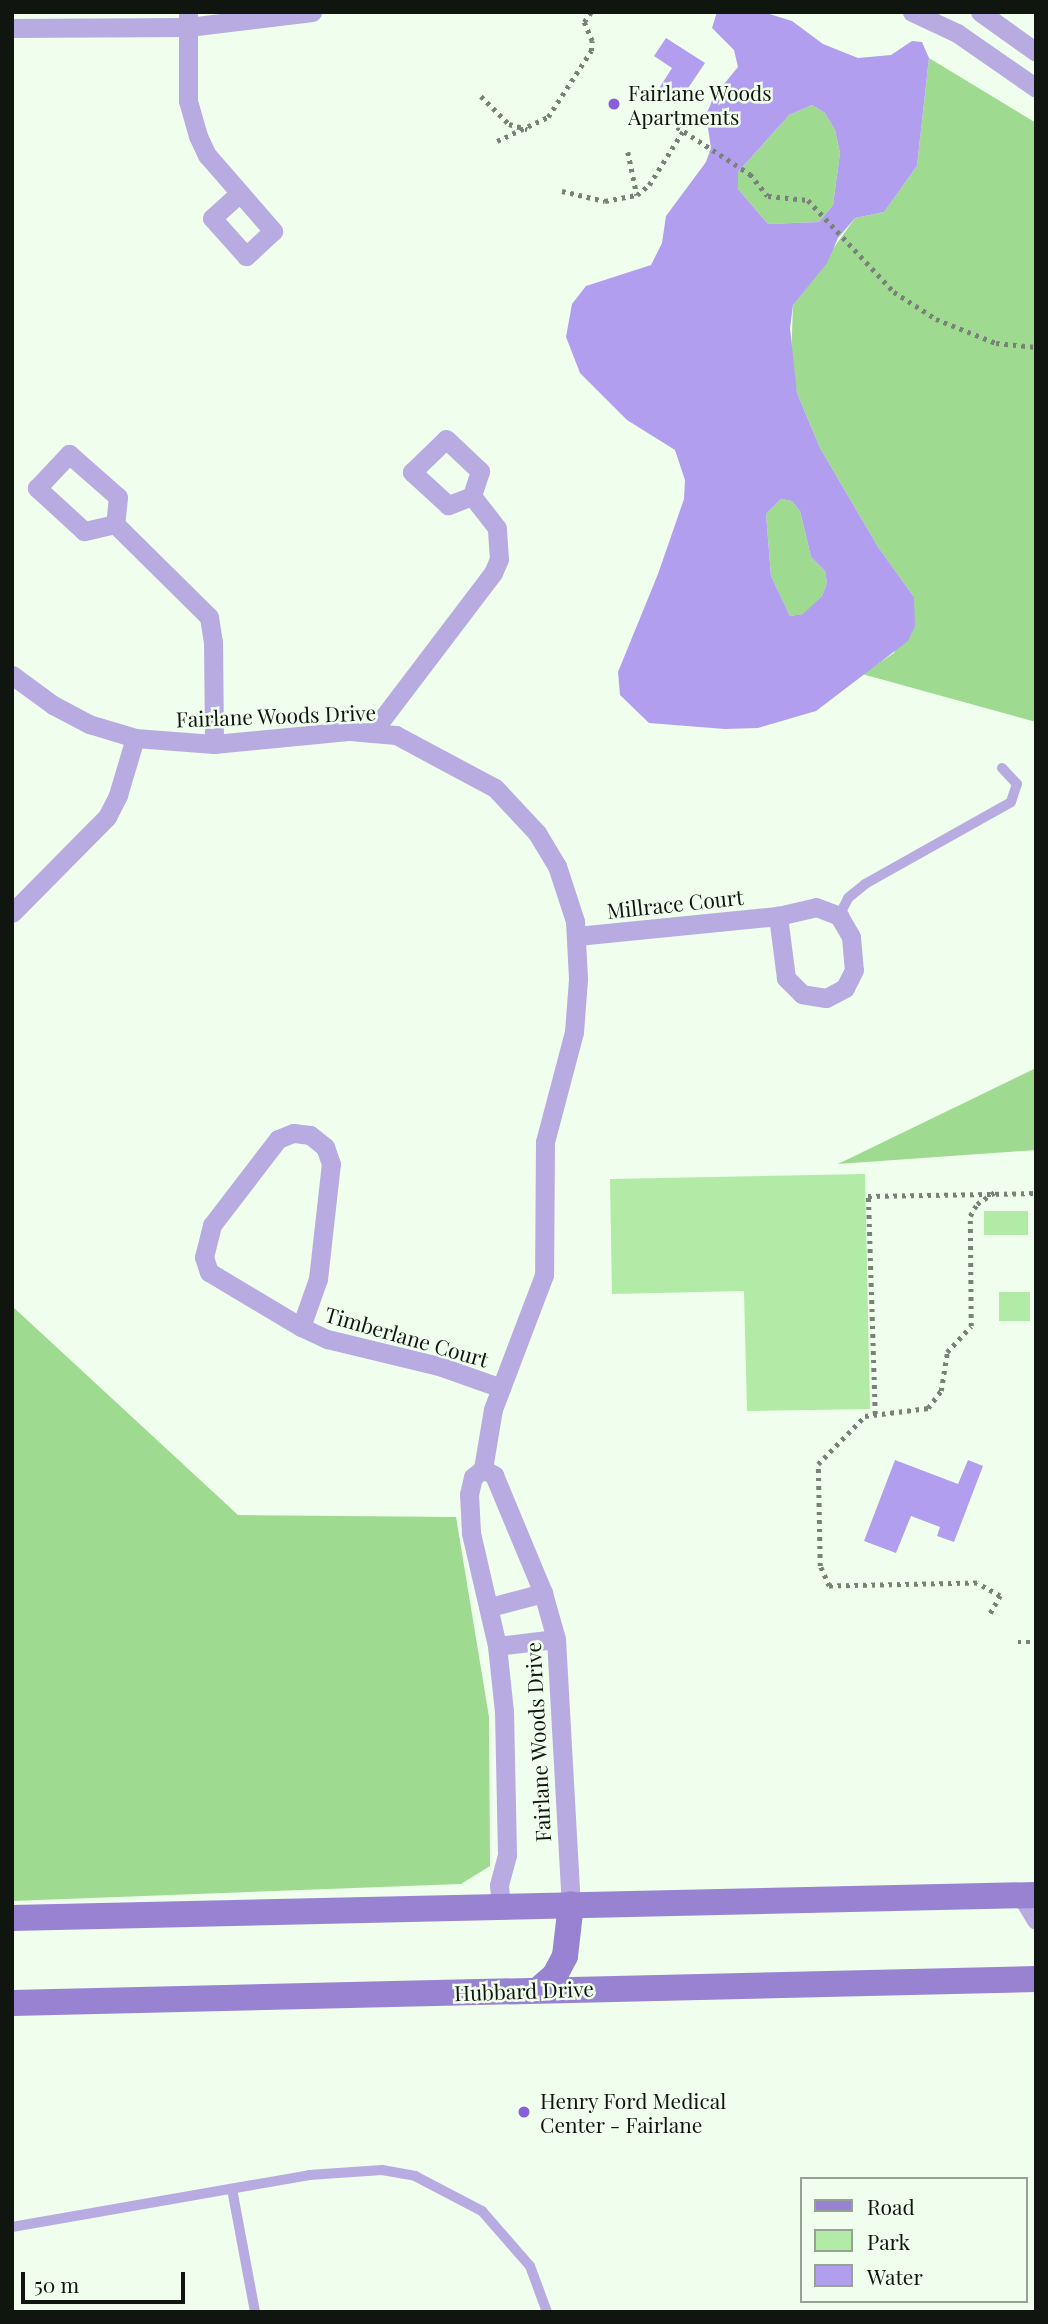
<!DOCTYPE html>
<html>
<head>
<meta charset="utf-8">
<style>
	body { margin:0 }
	#map { position:relative; width:1048px; height:2324px; overflow:hidden; background:#f0feed; font-family:"Playfair Display",serif }
	div>[style] { position:absolute }
	.green>* { inset:0; background:#b2eba5; transform-origin:0 0 }
	.forest>* { inset:0; background:#9fda91 }
	.water>* { inset:0; background:#b29eee }
	.path>* { height:4.5px; margin-top:-2.25px; transform-origin:0; background:repeating-linear-gradient(90deg,#798277 0 3.5px,transparent 0 8.5px) }
	.lane>* { height:10px; margin:-5px; padding:0 5px; transform-origin:5px; border-radius:5px; background:#b7abe2 }
	.street>* { height:19px; margin:-9.5px; padding:0 9.5px; transform-origin:9.5px; border-radius:9.5px; background:#b7abe2 }
	.secondary>* { height:26px; margin:-13px; padding:0 13px; transform-origin:13px; border-radius:13px; background:#9883d3 }
	.dots>* { width:19px; height:19px; translate:-50% -50%; box-sizing:border-box; border:4px solid #f0feed; border-radius:50% }
	span { translate:-50% -50%; white-space:nowrap; text-align:center; line-height:1.15; -webkit-text-stroke:5px #f0feed; paint-order:stroke }
	.poi-label { font-size:21px; color:#111510 }
	.left { translate:0 -50%; text-align:left }
	.street-label { font-size:21px; color:#111510 }
	.frame { position:absolute; inset:0; border:14px solid #111510; pointer-events:none }
	.legend { position:absolute; left:800px; top:2177px; width:228px; height:126px; box-sizing:border-box; background:#f0feed; border:2px solid #97a195; margin:0; padding:9px 12px; list-style:none; font-size:21px; color:#111510 }
	.legend li { display:flex; align-items:center; gap:14px; height:35px }
	.legend b { width:35px; border:2px solid #97a195 }
	.scale { position:absolute; left:21px; top:2272px; width:164px; height:32px; box-sizing:border-box; border:4px solid #111510; border-top:0; padding-left:9px; font-size:21px; line-height:24px; white-space:nowrap; color:#111510; -webkit-text-stroke:5px #f0feed; paint-order:stroke }
</style>
</head>
<body>
<div id="map">
	<div class="green">
		<div style="clip-path:polygon(865px 1174px,870px 1409px,747px 1411px,744px 1291px,612px 1294px,610px 1179px)"></div>
		<div style="left:1028px;top:1211px;width:24px;height:44px;rotate:90deg"></div>
		<div style="left:999px;top:1292px;width:31px;height:29px"></div>
	</div>
	<div class="forest">
		<div style="clip-path:polygon(929px 58px,1036px 123px,1036px 722px,862px 674px,894px 653px,914px 597px,878px 547px,820px 448px,797px 393px,791px 360px,793px 305px,855px 218px,884px 212px,917px 166px)"></div>
		<div style="clip-path:polygon(812px 105px,825px 113px,835px 130px,840px 153px,833px 205px,819px 222px,768px 224px,738px 189px,738px 172px,789px 115px)"></div>
		<div style="clip-path:polygon(781px 499px,792px 501px,800px 511px,811px 557px,825px 571px,827px 583px,822px 596px,804px 614px,790px 616px,771px 576px,766px 514px)"></div>
		<div style="clip-path:polygon(1036px 1068px,1036px 1150px,838px 1164px)"></div>
		<div style="clip-path:polygon(12px 1306px,238px 1515px,456px 1517px,489px 1717px,490px 1866px,461px 1884px,12px 1901px)"></div>
	</div>
	<div class="water">
		<div style="clip-path:polygon(evenodd,717px 12px,763px 12px,792px 21px,823px 44px,858px 58px,891px 55px,912px 41px,922px 42px,929px 58px,917px 166px,884px 212px,855px 218px,838px 238px,827px 263px,793px 305px,790px 328px,797px 393px,820px 448px,878px 547px,914px 597px,915px 626px,908px 641px,816px 711px,758px 728px,725px 729px,649px 723px,620px 695px,618px 672px,658px 574px,684px 499px,685px 480px,675px 450px,627px 420px,580px 373px,566px 337px,572px 304px,586px 286px,651px 265px,662px 243px,666px 216px,706px 162px,711px 148px,706px 115px,714px 96px,738px 67px,734px 50px,712px 28px,717px 12px,812px 105px,825px 113px,835px 130px,840px 153px,833px 205px,819px 222px,768px 224px,738px 189px,738px 172px,789px 115px,812px 105px,717px 12px,781px 499px,792px 501px,800px 511px,811px 557px,825px 571px,827px 583px,822px 596px,803px 614px,790px 616px,771px 576px,766px 514px,781px 499px)"></div>
		<div style="clip-path:polygon(666px 38px,705px 63px,678px 103px,658px 90px,672px 68px,654px 56px)"></div>
		<div style="clip-path:polygon(895px 1460px,958px 1484px,968px 1460px,983px 1466px,954px 1542px,937px 1536px,940px 1527px,911px 1516px,896px 1553px,864px 1541px)"></div>
	</div>
	<div class="path">
		<div style="left:481px;top:96px;width:40px;rotate:45deg"></div>
		<div style="left:509px;top:124px;width:19px;rotate:16deg"></div>
		<div style="left:677px;top:127px;width:87px;rotate:32.8deg"></div>
		<div style="left:750px;top:174px;width:28px;rotate:51deg"></div>
		<div style="left:768px;top:196px;width:40px;rotate:5.7deg"></div>
		<div style="left:808px;top:200px;width:126px;rotate:46.9deg"></div>
		<div style="left:894px;top:292px;width:50px;rotate:32.7deg"></div>
		<div style="left:936px;top:319px;width:65px;rotate:21.8deg"></div>
		<div style="left:996px;top:343px;width:40px;rotate:5.7deg"></div>
		<div style="left:497px;top:141px;width:56px;rotate:-25.2deg"></div>
		<div style="left:548px;top:117px;width:79px;rotate:-56.9deg"></div>
		<div style="left:591px;top:51px;width:10px;rotate:-84deg"></div>
		<div style="left:592px;top:41px;width:21px;rotate:-113deg"></div>
		<div style="left:584px;top:22px;width:12px;rotate:-55deg"></div>
		<div style="left:628px;top:152px;width:44px;rotate:78.2deg"></div>
		<div style="left:562px;top:191px;width:44px;rotate:13.1deg"></div>
		<div style="left:605px;top:201px;width:33px;rotate:-11deg"></div>
		<div style="left:637px;top:195px;width:16px;rotate:-40deg"></div>
		<div style="left:649px;top:185px;width:64px;rotate:-57.8deg"></div>
		<div style="left:875px;top:1414px;width:218px;rotate:-91.8deg"></div>
		<div style="left:868px;top:1196px;width:168px;rotate:-1deg"></div>
		<div style="left:990px;top:1613px;width:20px;rotate:-60deg"></div>
		<div style="left:1000px;top:1596px;width:26px;rotate:-151deg"></div>
		<div style="left:977px;top:1583px;width:148px;rotate:178.8deg"></div>
		<div style="left:829px;top:1586px;width:22px;rotate:-114deg"></div>
		<div style="left:820px;top:1566px;width:102px;rotate:-91.1deg"></div>
		<div style="left:818px;top:1464px;width:67px;rotate:-45.6deg"></div>
		<div style="left:865px;top:1416px;width:64px;rotate:-7.2deg"></div>
		<div style="left:928px;top:1408px;width:21px;rotate:-53deg"></div>
		<div style="left:941px;top:1391px;width:39px;rotate:-81deg"></div>
		<div style="left:947px;top:1352px;width:35px;rotate:-47deg"></div>
		<div style="left:971px;top:1326px;width:110px;rotate:-90.5deg"></div>
		<div style="left:970px;top:1216px;width:14px;rotate:-60deg"></div>
		<div style="left:977px;top:1204px;width:22px;rotate:-34deg"></div>
		<div style="left:1018px;top:1642px;width:18px"></div>
	</div>
	<div class="lane">
		<div style="left:839px;top:916px;width:20px;rotate:-63deg"></div>
		<div style="left:848px;top:898px;width:22px;rotate:-39deg"></div>
		<div style="left:865px;top:884px;width:167px;rotate:-29.3deg"></div>
		<div style="left:1011px;top:802px;width:19px;rotate:-72deg"></div>
		<div style="left:1017px;top:784px;width:22px;rotate:-133deg"></div>
		<div style="left:232px;top:2189px;width:125px;rotate:79.4deg"></div>
		<div style="left:12px;top:2227px;width:302px;rotate:-9.9deg"></div>
		<div style="left:309px;top:2175px;width:73px;rotate:-3.9deg"></div>
		<div style="left:382px;top:2170px;width:34px;rotate:10deg"></div>
		<div style="left:415px;top:2176px;width:76px;rotate:27.6deg"></div>
		<div style="left:482px;top:2211px;width:73px;rotate:48.9deg"></div>
		<div style="left:530px;top:2266px;width:49px;rotate:69.7deg"></div>
	</div>
	<div class="street">
		<div style="left:188px;top:12px;width:89px;rotate:90deg"></div>
		<div style="left:188px;top:101px;width:36px;rotate:74deg"></div>
		<div style="left:198px;top:136px;width:21px;rotate:65deg"></div>
		<div style="left:207px;top:155px;width:101px;rotate:49deg"></div>
		<div style="left:273px;top:231px;width:37px;rotate:137deg"></div>
		<div style="left:246px;top:256px;width:51px;rotate:-131.8deg"></div>
		<div style="left:212px;top:218px;width:36px;rotate:-42deg"></div>
		<div style="left:912px;top:12px;width:50px;rotate:25deg"></div>
		<div style="left:957px;top:33px;width:96px;rotate:34.8deg"></div>
		<div style="left:980px;top:12px;width:69px;rotate:35.5deg"></div>
		<div style="left:12px;top:28px;width:176px;rotate:-0.3deg"></div>
		<div style="left:188px;top:27px;width:125px;rotate:-6.9deg"></div>
		<div style="left:69px;top:454px;width:65px;rotate:41.3deg"></div>
		<div style="left:118px;top:497px;width:27px;rotate:96deg"></div>
		<div style="left:115px;top:524px;width:32px;rotate:167deg"></div>
		<div style="left:84px;top:531px;width:64px;rotate:-137.5deg"></div>
		<div style="left:37px;top:488px;width:47px;rotate:-46.7deg"></div>
		<div style="left:115px;top:524px;width:132px;rotate:44.7deg"></div>
		<div style="left:209px;top:617px;width:25px;rotate:81deg"></div>
		<div style="left:213px;top:642px;width:102px;rotate:89.4deg"></div>
		<div style="left:12px;top:675px;width:51px;rotate:36.2deg"></div>
		<div style="left:53px;top:705px;width:41px;rotate:27.8deg"></div>
		<div style="left:89px;top:724px;width:48px;rotate:16.9deg"></div>
		<div style="left:135px;top:738px;width:79px;rotate:4.3deg"></div>
		<div style="left:214px;top:744px;width:137px;rotate:-5.5deg"></div>
		<div style="left:350px;top:731px;width:46px;rotate:5deg"></div>
		<div style="left:396px;top:735px;width:112px;rotate:28.2deg"></div>
		<div style="left:495px;top:788px;width:62px;rotate:47deg"></div>
		<div style="left:537px;top:833px;width:39px;rotate:59deg"></div>
		<div style="left:557px;top:866px;width:58px;rotate:71.9deg"></div>
		<div style="left:575px;top:921px;width:58px;rotate:87deg"></div>
		<div style="left:578px;top:979px;width:53px;rotate:94.3deg"></div>
		<div style="left:574px;top:1032px;width:114px;rotate:104.8deg"></div>
		<div style="left:545px;top:1142px;width:133px;rotate:90.4deg"></div>
		<div style="left:544px;top:1275px;width:143px;rotate:110.8deg"></div>
		<div style="left:493px;top:1409px;width:61px;rotate:99.5deg"></div>
		<div style="left:483px;top:1469px;width:13px;rotate:141deg"></div>
		<div style="left:473px;top:1477px;width:17px;rotate:103deg"></div>
		<div style="left:469px;top:1494px;width:39px;rotate:87deg"></div>
		<div style="left:471px;top:1533px;width:116px;rotate:77deg"></div>
		<div style="left:497px;top:1646px;width:65px;rotate:83.9deg"></div>
		<div style="left:504px;top:1711px;width:144px;rotate:88.8deg"></div>
		<div style="left:507px;top:1855px;width:31px;rotate:105deg"></div>
		<div style="left:499px;top:1885px;width:21px;rotate:85deg"></div>
		<div style="left:373px;top:731px;width:198px;rotate:-52.8deg"></div>
		<div style="left:493px;top:573px;width:15px;rotate:-67deg"></div>
		<div style="left:499px;top:559px;width:31px;rotate:-94deg"></div>
		<div style="left:497px;top:528px;width:41px;rotate:-128deg"></div>
		<div style="left:472px;top:496px;width:26px;rotate:159deg"></div>
		<div style="left:448px;top:505px;width:49px;rotate:-137.5deg"></div>
		<div style="left:412px;top:472px;width:47px;rotate:-44.1deg"></div>
		<div style="left:446px;top:439px;width:47px;rotate:43.3deg"></div>
		<div style="left:480px;top:471px;width:26px;rotate:108deg"></div>
		<div style="left:12px;top:913px;width:135px;rotate:-45.3deg"></div>
		<div style="left:107px;top:817px;width:25px;rotate:-63deg"></div>
		<div style="left:118px;top:795px;width:59px;rotate:-73.4deg"></div>
		<div style="left:577px;top:936px;width:202px;rotate:-5.7deg"></div>
		<div style="left:778px;top:916px;width:39px;rotate:-13deg"></div>
		<div style="left:816px;top:907px;width:25px;rotate:21deg"></div>
		<div style="left:839px;top:916px;width:24px;rotate:60deg"></div>
		<div style="left:851px;top:937px;width:33px;rotate:85deg"></div>
		<div style="left:854px;top:970px;width:20px;rotate:117deg"></div>
		<div style="left:845px;top:988px;width:21px;rotate:152deg"></div>
		<div style="left:826px;top:998px;width:24px;rotate:-171deg"></div>
		<div style="left:802px;top:994px;width:23px;rotate:-135deg"></div>
		<div style="left:786px;top:978px;width:63px;rotate:-97.4deg"></div>
		<div style="left:301px;top:1327px;width:51px;rotate:-70.5deg"></div>
		<div style="left:318px;top:1279px;width:116px;rotate:-83.6deg"></div>
		<div style="left:331px;top:1164px;width:18px;rotate:-109deg"></div>
		<div style="left:325px;top:1147px;width:19px;rotate:-141deg"></div>
		<div style="left:310px;top:1135px;width:17px;rotate:-173deg"></div>
		<div style="left:293px;top:1133px;width:16px;rotate:158deg"></div>
		<div style="left:278px;top:1139px;width:108px;rotate:127.5deg"></div>
		<div style="left:212px;top:1225px;width:33px;rotate:104deg"></div>
		<div style="left:204px;top:1257px;width:16px;rotate:72deg"></div>
		<div style="left:209px;top:1272px;width:107px;rotate:30.9deg"></div>
		<div style="left:301px;top:1327px;width:29px;rotate:25deg"></div>
		<div style="left:327px;top:1339px;width:115px;rotate:13.6deg"></div>
		<div style="left:439px;top:1366px;width:66px;rotate:19.5deg"></div>
		<div style="left:483px;top:1469px;width:13px;rotate:29deg"></div>
		<div style="left:494px;top:1475px;width:128px;rotate:67.4deg"></div>
		<div style="left:543px;top:1593px;width:48px;rotate:74.2deg"></div>
		<div style="left:556px;top:1639px;width:265px;rotate:86.8deg"></div>
		<div style="left:490px;top:1607px;width:55px;rotate:-14.8deg"></div>
		<div style="left:497px;top:1646px;width:59px;rotate:-6.8deg"></div>
		<div style="left:1021px;top:1895px;width:29px;rotate:59deg"></div>
	</div>
	<div class="secondary">
		<div style="left:12px;top:1918px;width:1024px;rotate:-1.29deg"></div>
		<div style="left:538px;top:1990px;width:23px;rotate:-41deg"></div>
		<div style="left:555px;top:1975px;width:21px;rotate:-62deg"></div>
		<div style="left:565px;top:1956px;width:52px;rotate:-83.4deg"></div>
		<div style="left:12px;top:2003px;width:1024px;rotate:-1.34deg"></div>
	</div>
	<div class="dots">
		<div style="left:614px;top:104px;background:#875fda"></div>
		<div style="left:524px;top:2112px;background:#875fda"></div>
	</div>
	<div class="poi-label">
		<span class="left" style="left:628px;top:104px">Fairlane Woods<br>Apartments</span>
		<span class="left" style="left:540px;top:2112px">Henry Ford Medical<br>Center - Fairlane</span>
	</div>
	<div class="street-label">
		<span style="left:276px;top:715px;rotate:-2deg">Fairlane Woods Drive</span>
		<span style="left:675px;top:903px;rotate:-6deg">Millrace Court</span>
		<span style="left:407px;top:1336px;rotate:16deg">Timberlane Court</span>
		<span style="left:537px;top:1742px;rotate:-93deg">Fairlane Woods Drive</span>
		<span style="left:524px;top:1990px;rotate:-2deg">Hubbard Drive</span>
	</div>
	<div class="frame"></div>
	<ul class="legend">
	<li><b style="height:9px;background:#9883d3"></b>Road</li>
	<li><b style="height:19px;background:#b2eba5"></b>Park</li>
	<li><b style="height:19px;background:#b29eee"></b>Water</li>
	</ul>
	<div class="scale">50 m</div>
</div>
</body>
</html>
